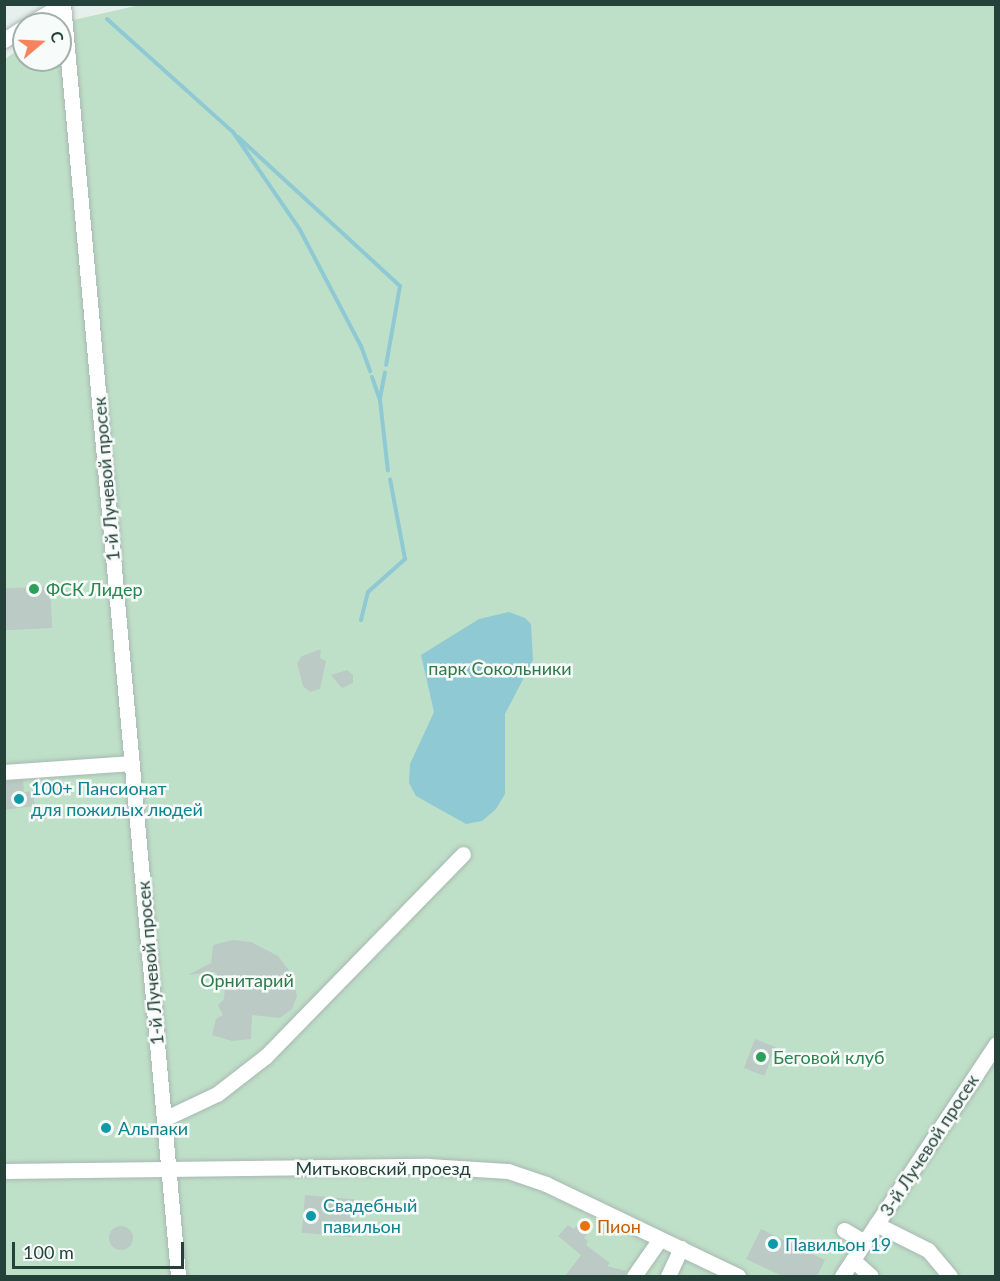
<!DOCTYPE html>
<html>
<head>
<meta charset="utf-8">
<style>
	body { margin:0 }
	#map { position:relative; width:1000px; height:1281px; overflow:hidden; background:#e6efeb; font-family:Lato,sans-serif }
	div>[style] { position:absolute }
	.green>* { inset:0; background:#bfe0c8 }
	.water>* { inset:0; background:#8ec9d4 }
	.stream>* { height:4px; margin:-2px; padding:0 2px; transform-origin:2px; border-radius:2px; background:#8ec9d4 }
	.building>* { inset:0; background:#bbcac4; transform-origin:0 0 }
	.round { border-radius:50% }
	.roads { filter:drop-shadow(0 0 2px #a8b8b2) drop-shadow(0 0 2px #a8b8b2) }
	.minor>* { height:15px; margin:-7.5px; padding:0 7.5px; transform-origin:7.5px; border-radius:7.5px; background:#fff }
	.dots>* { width:16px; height:16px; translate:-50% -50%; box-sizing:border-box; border:3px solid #f7fbf9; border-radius:50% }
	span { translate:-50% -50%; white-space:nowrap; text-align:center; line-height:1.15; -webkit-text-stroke:5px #f7fbf9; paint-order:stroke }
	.street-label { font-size:18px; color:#24423a }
	.leisure-label { font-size:18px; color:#27864d }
	.left { translate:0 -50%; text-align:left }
	.park-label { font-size:18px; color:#2d7a4b }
	.culture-label { font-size:18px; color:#0d838f }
	.food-label { font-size:18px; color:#c56008 }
	.frame { position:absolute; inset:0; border:6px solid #24423a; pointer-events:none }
	.north { position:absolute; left:12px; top:12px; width:60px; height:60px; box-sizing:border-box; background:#f7fbf9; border:2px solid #a3b1ad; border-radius:50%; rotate:71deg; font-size:16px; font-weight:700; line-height:24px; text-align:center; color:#24423a }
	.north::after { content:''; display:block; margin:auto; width:21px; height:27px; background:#f4845f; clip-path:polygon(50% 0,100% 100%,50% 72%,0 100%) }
	.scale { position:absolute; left:12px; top:1242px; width:172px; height:27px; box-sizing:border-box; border:3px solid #24423a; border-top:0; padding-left:8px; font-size:18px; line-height:21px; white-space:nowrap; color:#24423a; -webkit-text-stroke:4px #f7fbf9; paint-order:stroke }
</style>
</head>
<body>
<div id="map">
	<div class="green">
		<div style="clip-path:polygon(140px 5px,995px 5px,995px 1276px,5px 1276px,5px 59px,24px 46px,24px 60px,60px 60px,60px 23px)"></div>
	</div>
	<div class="water">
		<div style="clip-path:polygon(509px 612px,525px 618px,531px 624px,533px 660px,505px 714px,505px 794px,496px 809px,482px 821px,466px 824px,416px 796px,409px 783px,410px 764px,434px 712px,421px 655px,479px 619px)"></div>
	</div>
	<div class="stream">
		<div style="left:107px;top:19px;width:169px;rotate:41.9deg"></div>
		<div style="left:233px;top:132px;width:119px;rotate:55.6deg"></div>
		<div style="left:300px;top:230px;width:131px;rotate:62.3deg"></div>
		<div style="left:361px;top:346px;width:27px;rotate:70deg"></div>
		<div style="left:238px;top:137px;width:220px;rotate:42.6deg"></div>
		<div style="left:400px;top:286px;width:80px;rotate:100deg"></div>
		<div style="left:372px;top:377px;width:24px;rotate:71deg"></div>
		<div style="left:380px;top:400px;width:71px;rotate:83.6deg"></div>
		<div style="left:380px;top:398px;width:26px;rotate:-79deg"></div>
		<div style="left:361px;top:620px;width:29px;rotate:-76deg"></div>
		<div style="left:368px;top:592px;width:50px;rotate:-41.7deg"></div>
		<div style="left:405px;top:559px;width:81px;rotate:-100.6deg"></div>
	</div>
	<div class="building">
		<div style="left:50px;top:586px;width:42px;height:46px;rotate:87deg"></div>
		<div style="clip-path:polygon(321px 649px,320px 658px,326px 661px,320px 689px,310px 692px,303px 686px,297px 663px,302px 656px)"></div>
		<div style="clip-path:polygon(347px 670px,353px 675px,353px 683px,342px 688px,331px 675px)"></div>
		<div style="clip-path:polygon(23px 780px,24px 792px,33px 791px,35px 806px,4px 810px,4px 782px)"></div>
		<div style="clip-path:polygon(233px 940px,251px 942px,278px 956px,292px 974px,297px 996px,292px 1009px,280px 1018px,252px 1015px,251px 1039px,232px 1041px,212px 1035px,216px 1019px,223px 1015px,218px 1005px,224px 999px,225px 985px,215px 972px,188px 975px,211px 963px,213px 945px)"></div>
		<div style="left:755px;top:1039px;width:22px;height:31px;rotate:21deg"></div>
		<div style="left:305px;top:1195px;width:50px;height:38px;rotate:5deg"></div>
		<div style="clip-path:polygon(583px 1218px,593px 1226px,584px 1238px,588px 1241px,586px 1245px,610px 1263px,607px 1266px,626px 1271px,624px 1276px,565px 1276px,581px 1255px,558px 1236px,568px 1225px,574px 1229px)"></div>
		<div class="round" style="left:109px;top:1226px;width:24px;height:24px"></div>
		<div style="clip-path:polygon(761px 1229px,825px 1260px,817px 1276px,782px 1276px,746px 1259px)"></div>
	</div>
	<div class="roads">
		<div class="minor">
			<div style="left:63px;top:4px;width:1277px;rotate:84.83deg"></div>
			<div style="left:29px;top:24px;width:39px;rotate:-30deg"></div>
			<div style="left:4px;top:40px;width:24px;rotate:-33deg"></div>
			<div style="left:4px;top:772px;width:128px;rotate:-4deg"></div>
			<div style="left:164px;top:1119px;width:59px;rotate:-25.3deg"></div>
			<div style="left:217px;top:1094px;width:62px;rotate:-37.8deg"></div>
			<div style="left:266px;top:1056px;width:282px;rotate:-45.7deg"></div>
			<div style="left:4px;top:1171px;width:424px;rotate:-0.7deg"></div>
			<div style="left:428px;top:1166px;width:80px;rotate:3.6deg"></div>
			<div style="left:508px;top:1171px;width:40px;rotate:18.9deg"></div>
			<div style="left:546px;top:1184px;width:213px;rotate:25.6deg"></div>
			<div style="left:876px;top:1224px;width:58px;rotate:26.6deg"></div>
			<div style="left:928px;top:1250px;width:34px;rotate:50deg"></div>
			<div style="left:844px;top:1230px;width:24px;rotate:30deg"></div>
			<div style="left:853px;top:1260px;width:24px;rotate:42deg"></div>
			<div style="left:634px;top:1276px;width:45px;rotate:-54.9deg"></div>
			<div style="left:668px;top:1276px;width:31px;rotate:-65deg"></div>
			<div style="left:842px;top:1276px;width:278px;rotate:-56.4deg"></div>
		</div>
	</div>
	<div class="dots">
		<div style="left:34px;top:589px;background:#2e9e5b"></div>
		<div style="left:19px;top:799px;background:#0f9aa8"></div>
		<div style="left:761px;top:1057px;background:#2e9e5b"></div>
		<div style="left:106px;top:1128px;background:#0f9aa8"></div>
		<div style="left:311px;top:1216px;background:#0f9aa8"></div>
		<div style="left:585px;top:1226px;background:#e8710a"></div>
		<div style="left:773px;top:1244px;background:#0f9aa8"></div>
	</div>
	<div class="street-label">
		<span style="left:106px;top:479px;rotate:-95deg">1-й Лучевой просек</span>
		<span style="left:150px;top:963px;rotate:-95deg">1-й Лучевой просек</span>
		<span style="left:929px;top:1145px;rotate:-57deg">3-й Лучевой просек</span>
		<span style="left:383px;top:1168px">Митьковский проезд</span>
	</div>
	<div class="leisure-label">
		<span class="left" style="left:46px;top:589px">ФСК Лидер</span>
		<span class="left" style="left:773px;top:1057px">Беговой клуб</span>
	</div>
	<div class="park-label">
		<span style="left:500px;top:668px">парк Сокольники</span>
		<span style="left:247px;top:980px">Орнитарий</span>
	</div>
	<div class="culture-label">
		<span class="left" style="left:31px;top:799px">100+ Пансионат<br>для пожилых людей</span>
		<span class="left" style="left:118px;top:1128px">Альпаки</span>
		<span class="left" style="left:323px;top:1216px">Свадебный<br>павильон</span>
		<span class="left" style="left:785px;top:1244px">Павильон 19</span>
	</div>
	<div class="food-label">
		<span class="left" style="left:597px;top:1226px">Пион</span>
	</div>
	<div class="frame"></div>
	<div class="north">С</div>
	<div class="scale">100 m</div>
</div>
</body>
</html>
